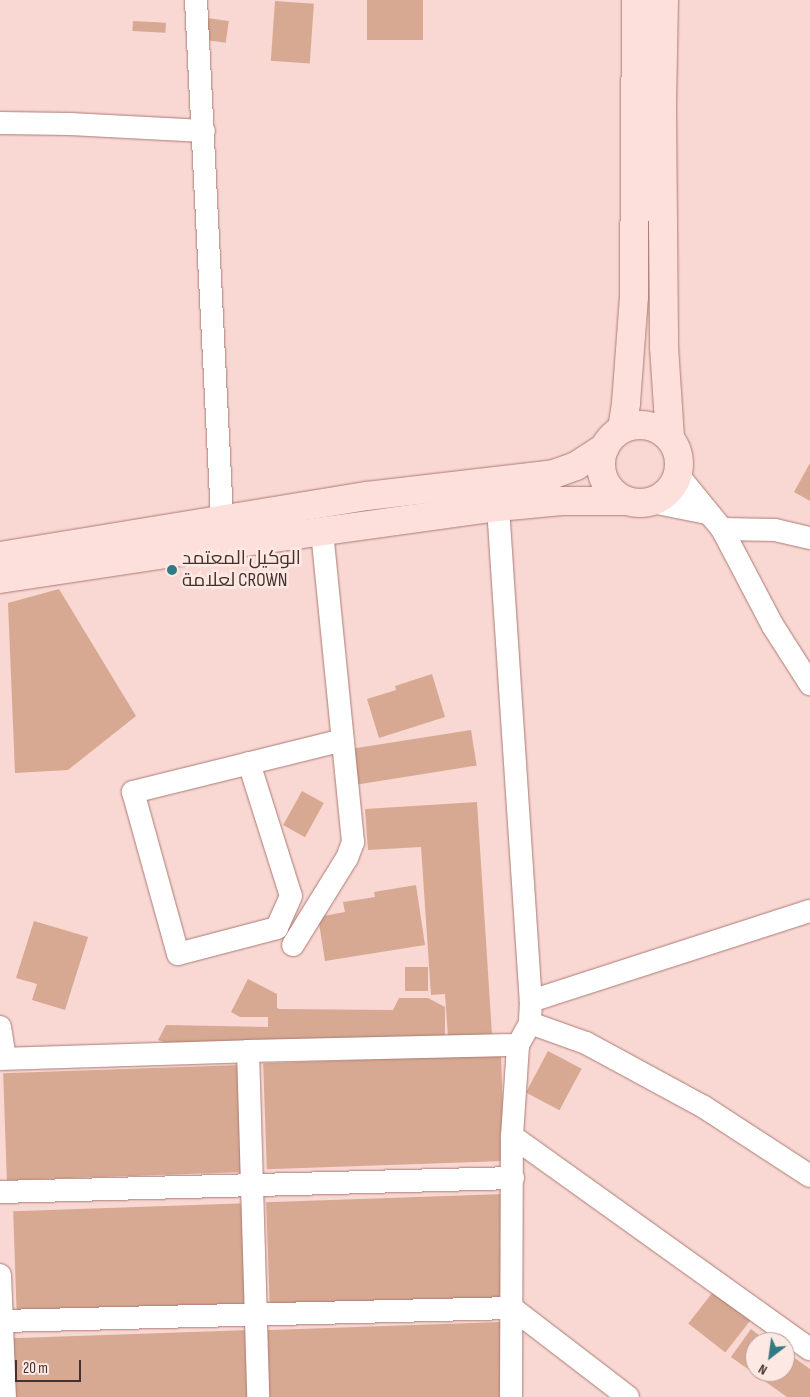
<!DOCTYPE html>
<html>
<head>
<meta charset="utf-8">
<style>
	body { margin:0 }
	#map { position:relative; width:810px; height:1397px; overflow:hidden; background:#f9d8d3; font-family:"Sofia Sans Condensed",Cairo,sans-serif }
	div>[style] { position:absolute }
	.building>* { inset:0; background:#d7a992; transform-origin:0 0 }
	.roads { filter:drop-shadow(0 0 1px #ac7b74) drop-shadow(0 0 1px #ac7b74) }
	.minor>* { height:22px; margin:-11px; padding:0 11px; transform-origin:11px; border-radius:11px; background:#fff }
	.secondary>* { height:28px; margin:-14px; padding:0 14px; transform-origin:14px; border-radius:14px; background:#fddfdc }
	.secondary>.ring { margin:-14px; padding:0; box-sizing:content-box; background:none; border:28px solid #fddfdc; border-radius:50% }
	.dots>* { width:14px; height:14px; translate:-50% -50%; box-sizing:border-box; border:2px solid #fee8e4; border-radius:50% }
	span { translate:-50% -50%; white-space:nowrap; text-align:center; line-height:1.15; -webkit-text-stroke:5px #fee8e4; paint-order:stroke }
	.poi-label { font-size:19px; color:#46312e }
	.left { translate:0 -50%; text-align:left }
	.north { position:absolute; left:745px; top:1332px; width:50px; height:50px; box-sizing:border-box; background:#fee8e4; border:1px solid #b49f9b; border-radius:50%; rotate:210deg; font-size:14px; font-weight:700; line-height:20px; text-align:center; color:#46312e }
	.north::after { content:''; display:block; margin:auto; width:18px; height:22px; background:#317983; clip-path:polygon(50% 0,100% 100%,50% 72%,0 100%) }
	.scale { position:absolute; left:15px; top:1360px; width:66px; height:22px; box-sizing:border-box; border:2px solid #46312e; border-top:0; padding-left:6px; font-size:15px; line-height:18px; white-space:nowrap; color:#46312e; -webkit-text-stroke:4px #fee8e4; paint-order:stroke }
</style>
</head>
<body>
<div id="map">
	<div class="building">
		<div style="left:367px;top:0;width:56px;height:40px"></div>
		<div style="left:275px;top:1px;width:39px;height:60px;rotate:4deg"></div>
		<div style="left:207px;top:18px;width:22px;height:22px;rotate:8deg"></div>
		<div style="left:133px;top:21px;width:33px;height:10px;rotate:3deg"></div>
		<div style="clip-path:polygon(810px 463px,810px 501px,794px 492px)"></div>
		<div style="clip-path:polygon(59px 589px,136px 716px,68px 770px,15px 773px,8px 603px)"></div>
		<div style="clip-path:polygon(432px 674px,445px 717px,379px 738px,367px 699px,396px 690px,395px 686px)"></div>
		<div style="left:471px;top:730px;width:36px;height:127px;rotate:81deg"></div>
		<div style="left:302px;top:791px;width:25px;height:39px;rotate:29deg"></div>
		<div style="clip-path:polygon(477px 802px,492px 1034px,448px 1037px,445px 994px,431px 995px,421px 847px,368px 850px,365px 809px)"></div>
		<div style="clip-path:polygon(416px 885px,425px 945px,325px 961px,318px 917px,345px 912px,343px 902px,375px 897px,374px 892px)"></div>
		<div style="clip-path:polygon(34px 921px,88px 937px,65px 1010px,32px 1000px,37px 984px,16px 978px)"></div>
		<div style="left:405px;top:967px;width:23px;height:24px"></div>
		<div style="clip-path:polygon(248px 979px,277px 994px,277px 1008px,279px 1009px,393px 1010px,399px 998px,428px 998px,445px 1007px,445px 1044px,168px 1044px,158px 1040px,166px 1025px,268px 1027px,268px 1017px,240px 1017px,231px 1012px)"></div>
		<div style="left:548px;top:1051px;width:38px;height:47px;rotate:28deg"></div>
		<div style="left:501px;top:1055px;width:106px;height:238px;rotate:88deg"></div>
		<div style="left:241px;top:1065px;width:107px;height:238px;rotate:88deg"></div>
		<div style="left:504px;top:1194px;width:106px;height:238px;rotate:88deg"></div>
		<div style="left:252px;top:1203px;width:106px;height:239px;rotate:88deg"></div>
		<div style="left:716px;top:1288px;width:47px;height:45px;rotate:38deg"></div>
		<div style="left:501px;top:1322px;width:75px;height:238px;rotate:88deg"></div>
		<div style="clip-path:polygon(751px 1329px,768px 1342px,755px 1342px,755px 1372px,785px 1372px,785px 1351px,810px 1369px,810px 1397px,787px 1397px,731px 1357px)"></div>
		<div style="left:249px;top:1330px;width:67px;height:238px;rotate:88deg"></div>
	</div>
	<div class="roads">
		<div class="minor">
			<div style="left:196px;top:0;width:537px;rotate:87.12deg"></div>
			<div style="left:0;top:123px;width:70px;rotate:0.8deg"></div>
			<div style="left:70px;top:124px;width:134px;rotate:3deg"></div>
			<div style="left:678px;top:475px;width:70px;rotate:50.8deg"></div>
			<div style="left:722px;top:529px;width:110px;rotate:62.3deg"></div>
			<div style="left:773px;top:626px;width:69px;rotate:57.5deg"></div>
			<div style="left:652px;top:502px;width:56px;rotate:11.3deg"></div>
			<div style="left:498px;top:507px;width:495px;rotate:86.2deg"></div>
			<div style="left:531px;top:1001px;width:22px;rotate:93deg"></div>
			<div style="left:722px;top:529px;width:53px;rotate:1.1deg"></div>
			<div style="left:775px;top:530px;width:36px;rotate:13deg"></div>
			<div style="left:249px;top:763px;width:139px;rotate:72.5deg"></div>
			<div style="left:291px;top:896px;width:35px;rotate:114deg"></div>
			<div style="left:277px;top:928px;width:102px;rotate:165.3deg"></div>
			<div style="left:178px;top:954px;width:168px;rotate:-105.5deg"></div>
			<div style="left:133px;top:792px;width:216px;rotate:-13.9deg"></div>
			<div style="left:293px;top:945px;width:102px;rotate:-58.2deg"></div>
			<div style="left:347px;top:858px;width:17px;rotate:-69deg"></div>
			<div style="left:353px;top:842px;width:313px;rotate:-95.7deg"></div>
			<div style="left:531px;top:1001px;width:293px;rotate:-17.9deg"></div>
			<div style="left:0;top:1027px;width:31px;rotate:81deg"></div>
			<div style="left:248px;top:1051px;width:346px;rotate:88.3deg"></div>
			<div style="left:0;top:1059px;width:248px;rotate:-1.8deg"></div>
			<div style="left:248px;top:1051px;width:270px;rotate:-1.3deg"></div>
			<div style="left:512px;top:1136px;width:366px;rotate:35.6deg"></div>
			<div style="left:0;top:1192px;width:513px;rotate:-1.56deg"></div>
			<div style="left:0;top:1275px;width:122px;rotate:87.7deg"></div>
			<div style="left:2px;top:1321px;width:510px;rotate:-1.46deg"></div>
			<div style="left:512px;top:1308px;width:146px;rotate:37.5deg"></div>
			<div style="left:511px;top:1397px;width:261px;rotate:-89.8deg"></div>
			<div style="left:512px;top:1136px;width:91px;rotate:-86.2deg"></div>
			<div style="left:518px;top:1045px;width:25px;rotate:-61deg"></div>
			<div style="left:530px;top:1023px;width:59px;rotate:19.7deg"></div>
			<div style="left:586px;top:1043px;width:134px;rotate:28.5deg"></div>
			<div style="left:704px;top:1107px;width:126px;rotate:33.1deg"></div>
		</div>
		<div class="secondary">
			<div style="left:664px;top:0;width:108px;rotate:91.1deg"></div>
			<div style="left:662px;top:108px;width:239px;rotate:89.5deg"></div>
			<div style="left:664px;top:347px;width:91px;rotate:86.2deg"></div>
			<div class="ring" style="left:601px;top:425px;width:50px;height:50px"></div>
			<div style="left:622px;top:429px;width:26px;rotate:-81deg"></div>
			<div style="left:626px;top:403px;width:107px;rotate:-85.7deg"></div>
			<div style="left:634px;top:296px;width:296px;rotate:-89.6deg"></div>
			<div style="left:0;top:556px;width:372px;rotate:-9.3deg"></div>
			<div style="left:367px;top:496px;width:188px;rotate:-6.7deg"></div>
			<div style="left:554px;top:474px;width:23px;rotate:-20deg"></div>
			<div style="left:576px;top:466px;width:35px;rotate:-33deg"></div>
			<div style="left:0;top:579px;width:227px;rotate:-8.6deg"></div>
			<div style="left:224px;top:545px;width:277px;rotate:-7.9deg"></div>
			<div style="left:498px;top:507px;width:64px;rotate:-5.4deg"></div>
			<div style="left:562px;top:501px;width:64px"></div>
		</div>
	</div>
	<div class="dots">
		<div style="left:172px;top:570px;background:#317983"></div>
	</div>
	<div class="poi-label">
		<span class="left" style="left:182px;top:570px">الوكيل المعتمد<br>لعلامة CROWN</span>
	</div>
	<div class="north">N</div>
	<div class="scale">20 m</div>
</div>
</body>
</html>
